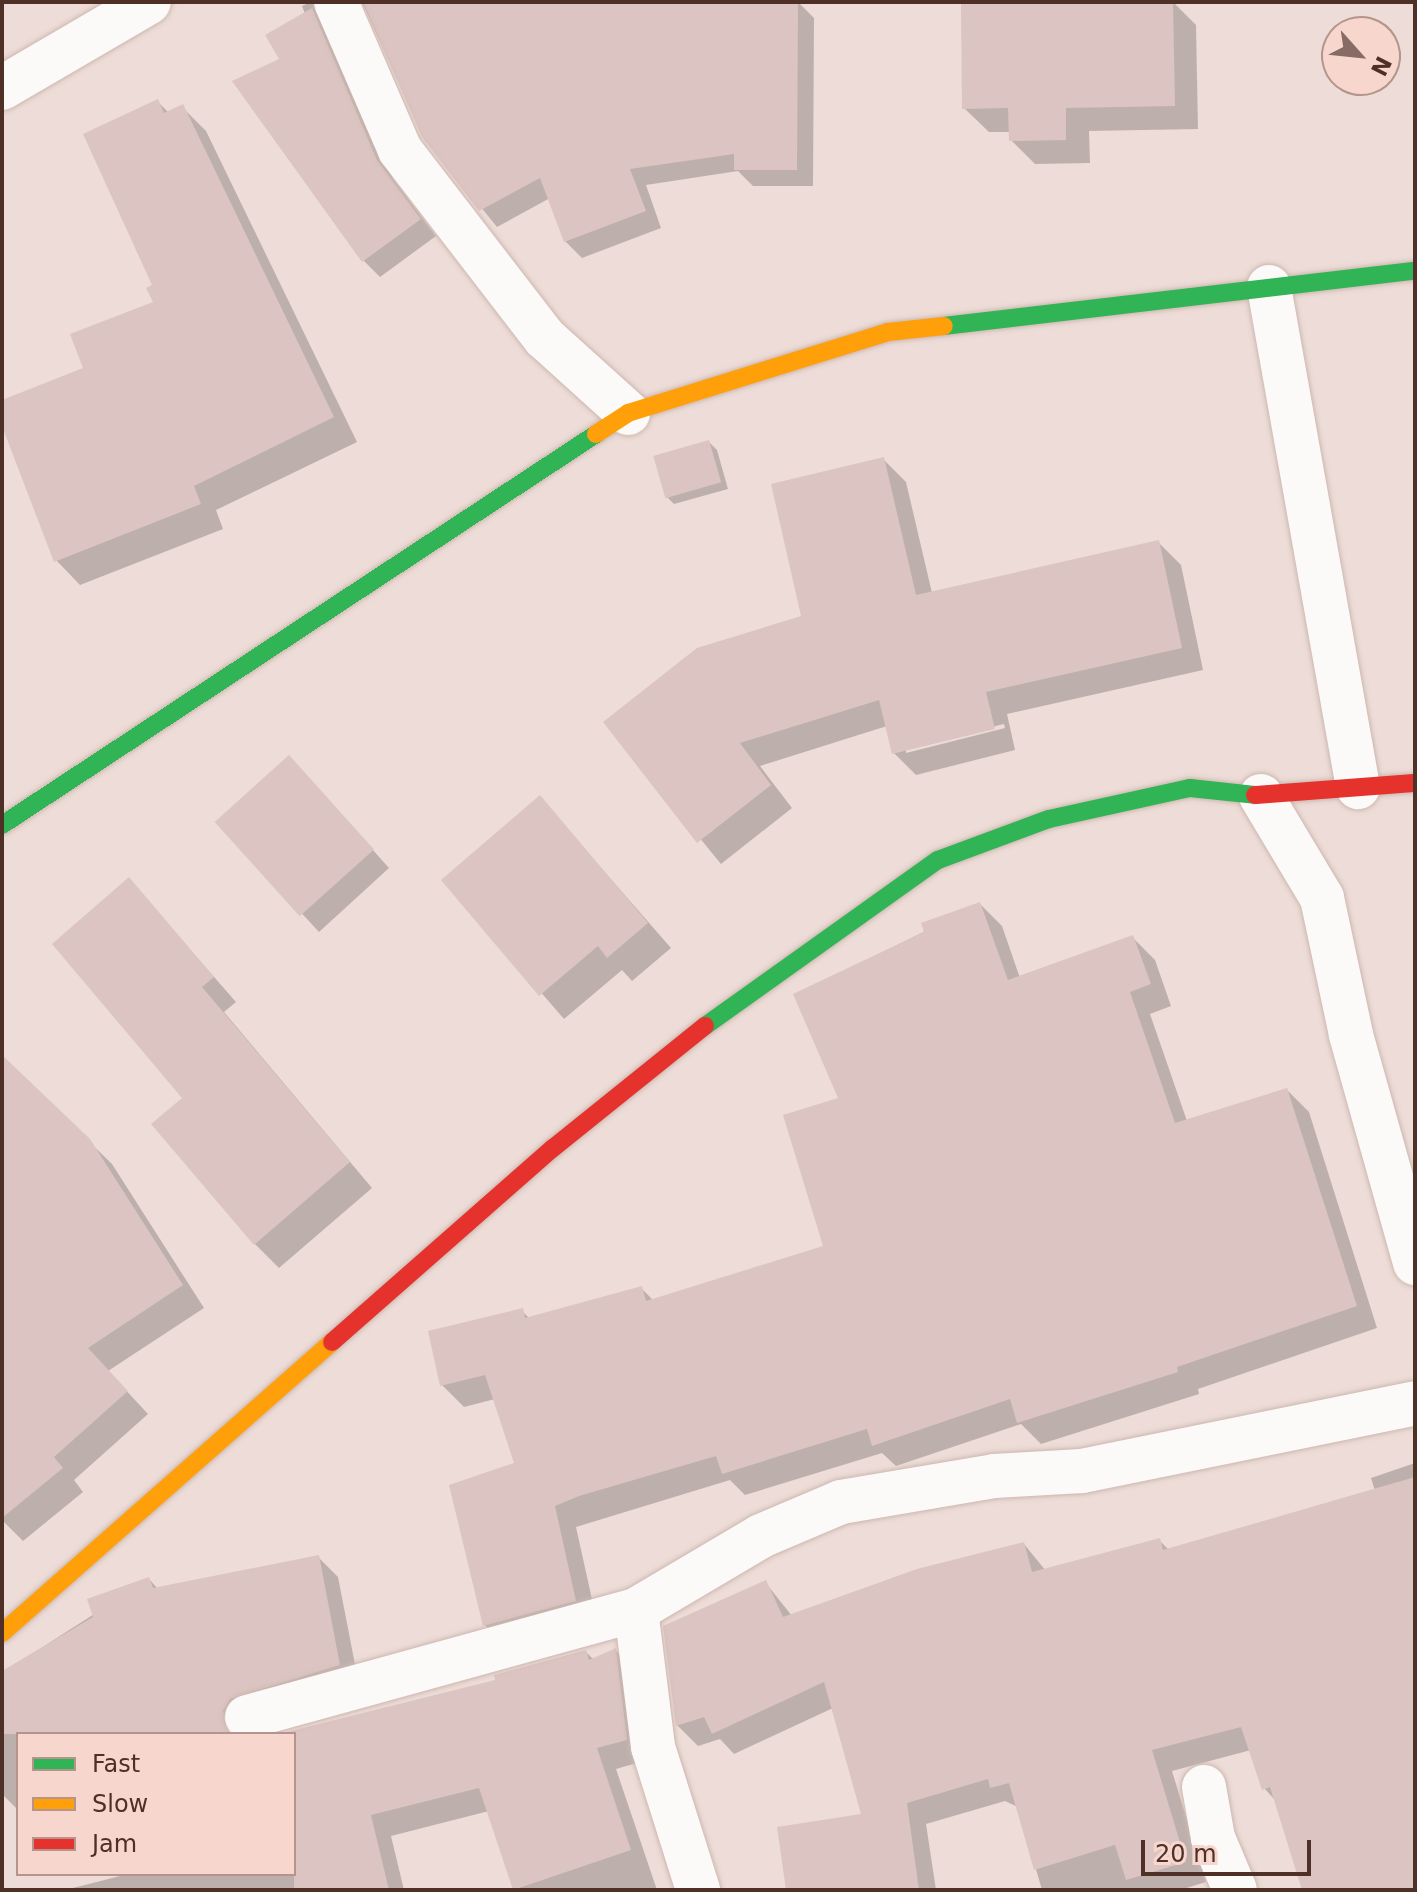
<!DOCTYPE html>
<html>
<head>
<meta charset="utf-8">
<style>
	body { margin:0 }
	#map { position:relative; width:1417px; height:1892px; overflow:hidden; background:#eddcd7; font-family:"DejaVu Sans",sans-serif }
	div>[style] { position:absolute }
	.shadow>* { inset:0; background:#0003 }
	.building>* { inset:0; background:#dbc4c1; transform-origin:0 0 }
	.roads { filter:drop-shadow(0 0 2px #cdb7b0) drop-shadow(0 0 2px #cdb7b0) }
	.street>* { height:44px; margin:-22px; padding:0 22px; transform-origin:22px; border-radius:22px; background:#fcfaf9 }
	.fast>* { height:18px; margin:-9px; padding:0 9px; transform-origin:9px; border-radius:9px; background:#30b455 }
	.slow>* { height:18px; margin:-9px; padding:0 9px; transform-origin:9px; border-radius:9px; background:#ff9f0a }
	.jam>* { height:18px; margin:-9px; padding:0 9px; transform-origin:9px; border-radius:9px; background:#e5322d }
	span { translate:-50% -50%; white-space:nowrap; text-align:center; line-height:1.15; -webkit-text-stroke:7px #f7d6cd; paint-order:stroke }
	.frame { position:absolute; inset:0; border:4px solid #4f3027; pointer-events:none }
	.legend { position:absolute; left:16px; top:1732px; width:280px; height:144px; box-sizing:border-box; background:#f7d6cd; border:2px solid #b4948b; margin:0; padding:10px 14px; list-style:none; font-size:24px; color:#4f3027 }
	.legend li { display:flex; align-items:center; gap:16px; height:40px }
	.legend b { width:40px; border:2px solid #b4948b }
	.north { position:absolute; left:1321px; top:16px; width:80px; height:80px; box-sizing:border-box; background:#f7d6cd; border:2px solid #b4948b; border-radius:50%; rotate:117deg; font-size:22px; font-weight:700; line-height:32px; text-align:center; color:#4f3027 }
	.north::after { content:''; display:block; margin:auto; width:28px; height:36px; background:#866c65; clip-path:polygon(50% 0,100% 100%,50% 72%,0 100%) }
	.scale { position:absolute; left:1141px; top:1840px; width:170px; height:36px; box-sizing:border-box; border:4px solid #4f3027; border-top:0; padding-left:10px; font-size:24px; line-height:28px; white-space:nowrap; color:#4f3027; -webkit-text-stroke:6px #f7d6cd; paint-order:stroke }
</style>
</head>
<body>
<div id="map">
	<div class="shadow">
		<div style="clip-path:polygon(311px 2px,327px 18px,393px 179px,436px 236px,380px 277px,364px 261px,281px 60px,305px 14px,302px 6px)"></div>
		<div style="clip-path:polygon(362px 2px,798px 2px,814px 18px,813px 186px,753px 186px,738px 171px,646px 185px,661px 228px,582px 258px,565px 241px,550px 198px,497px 227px,423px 136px)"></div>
		<div style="clip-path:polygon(1173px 2px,1196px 25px,1198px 129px,1089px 131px,1090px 163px,1035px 164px,1011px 140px,1010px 132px,989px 132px,964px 108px,963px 6px)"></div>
		<div style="clip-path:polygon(157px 101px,169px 113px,182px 107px,206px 131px,357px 442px,216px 510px,223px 529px,80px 585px,56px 560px,2px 420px,2px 402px,85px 370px,156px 303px)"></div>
		<div style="clip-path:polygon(709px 442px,717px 450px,728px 489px,674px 504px,666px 496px)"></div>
		<div style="clip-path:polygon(evenodd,884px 460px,906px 482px,932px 593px,1159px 543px,1181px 565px,1203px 670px,1007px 714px,1015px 750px,916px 775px,894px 753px,887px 726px,760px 766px,792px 808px,721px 864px,605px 722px,803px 617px,884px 460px,1004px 724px,1005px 728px,906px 753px,906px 748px,1004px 724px)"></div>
		<div style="clip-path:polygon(305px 774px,389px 868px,319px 932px,218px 823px)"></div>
		<div style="clip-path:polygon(540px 798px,671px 948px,632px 981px,622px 970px,564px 1019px,444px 880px)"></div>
		<div style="clip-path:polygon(129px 880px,236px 1002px,224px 1012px,372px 1188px,279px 1268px,255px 1244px,185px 1099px)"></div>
		<div style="clip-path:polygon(980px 904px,1002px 926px,1020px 978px,1133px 938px,1155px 960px,1171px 1006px,1150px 1014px,1187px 1121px,1287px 1090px,1309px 1112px,1377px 1328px,1198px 1389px,1199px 1394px,1041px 1444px,1021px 1424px,896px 1466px,882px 1453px,745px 1495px,730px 1480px,576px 1527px,597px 1622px,507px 1647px,485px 1625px,516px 1464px,495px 1399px,464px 1407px,442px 1385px,522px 1311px,530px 1319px,641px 1288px,654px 1301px,826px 1247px,841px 1099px,796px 995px)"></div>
		<div style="clip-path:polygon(2px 1057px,112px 1164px,204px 1308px,108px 1371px,148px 1414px,74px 1480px,83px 1492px,23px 1541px,2px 1520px)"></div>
		<div style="clip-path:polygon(1415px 1463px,1415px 1890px,1304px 1890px,1276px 1801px,1264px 1788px,1251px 1750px,1172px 1771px,1206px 1882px,1180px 1890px,1042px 1890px,1018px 1807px,1005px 1801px,926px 1824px,936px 1890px,788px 1890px,863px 1816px,833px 1708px,734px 1754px,720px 1739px,698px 1746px,677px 1725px,765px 1582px,792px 1616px,1024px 1544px,1046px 1571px,1160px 1541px,1169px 1550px,1375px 1491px,1371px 1478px)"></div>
		<div style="clip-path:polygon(318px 1557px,338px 1577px,359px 1685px,153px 1734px,18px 1734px,18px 1810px,2px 1794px,2px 1673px,149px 1579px,158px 1589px)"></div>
		<div style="clip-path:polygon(615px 1650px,636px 1671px,647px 1760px,616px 1769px,657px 1890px,515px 1890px,489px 1811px,391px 1836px,404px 1890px,65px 1890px,128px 1874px,294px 1874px,294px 1734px,290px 1734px,498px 1681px,586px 1652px,594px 1660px)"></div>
	</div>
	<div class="building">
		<div style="clip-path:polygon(363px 2px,798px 2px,797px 170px,734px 170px,734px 154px,630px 169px,646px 211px,564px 242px,540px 178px,479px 211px,422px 137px)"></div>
		<div style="clip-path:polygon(1173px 2px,1175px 106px,1066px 108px,1066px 140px,1009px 141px,1008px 108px,962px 109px,961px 4px)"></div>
		<div style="clip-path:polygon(312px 8px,377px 160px,421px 219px,362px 262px,232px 81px,279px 59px,265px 35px)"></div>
		<div style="clip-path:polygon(158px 99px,164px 113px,183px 104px,334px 417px,194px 486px,201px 504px,54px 562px,2px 426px,2px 400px,83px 368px,70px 334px,153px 302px,146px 288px,152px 285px,83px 134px)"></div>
		<div style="left:709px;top:440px;width:44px;height:58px;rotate:74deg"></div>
		<div style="clip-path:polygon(884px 457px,916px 595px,1159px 540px,1182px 648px,986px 692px,995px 729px,892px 754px,879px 700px,740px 743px,771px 785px,697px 843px,603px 722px,697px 648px,801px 616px,771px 484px)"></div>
		<div style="left:289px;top:755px;width:127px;height:100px;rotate:48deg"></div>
		<div style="clip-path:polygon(540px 795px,648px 923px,607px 958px,598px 946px,539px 996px,441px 880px)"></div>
		<div style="clip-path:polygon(129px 877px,214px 977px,202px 987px,350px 1162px,254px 1245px,151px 1124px,182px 1098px,52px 944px)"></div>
		<div style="clip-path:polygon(980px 902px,1008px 980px,1133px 935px,1151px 984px,1130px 992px,1175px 1123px,1287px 1088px,1357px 1306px,1177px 1367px,1178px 1372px,1017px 1423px,1010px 1399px,872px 1446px,867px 1429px,722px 1474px,716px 1456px,579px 1496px,555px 1506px,576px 1601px,483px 1626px,449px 1485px,514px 1463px,485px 1375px,440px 1386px,428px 1331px,523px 1308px,525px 1318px,642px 1286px,646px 1301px,823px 1246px,783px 1115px,838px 1098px,793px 994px,924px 932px,921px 923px)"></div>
		<div style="clip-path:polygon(2px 1055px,90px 1139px,183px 1285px,88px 1348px,128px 1391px,54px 1457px,63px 1468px,2px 1518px)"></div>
		<div style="clip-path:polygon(1415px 1477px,1415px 1890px,1302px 1890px,1270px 1787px,1262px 1790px,1241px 1727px,1152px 1750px,1186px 1862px,1126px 1880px,1115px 1845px,1034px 1870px,1009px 1783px,990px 1788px,988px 1779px,907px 1803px,919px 1890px,786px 1890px,777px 1827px,861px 1814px,824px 1682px,712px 1734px,704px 1717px,676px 1726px,663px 1626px,766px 1580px,783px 1617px,917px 1569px,1024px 1542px,1032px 1572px,1160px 1538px,1163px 1550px)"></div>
		<div style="clip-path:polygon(319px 1555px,340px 1665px,230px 1699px,223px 1711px,229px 1734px,2px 1734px,2px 1671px,93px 1617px,87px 1599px,149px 1577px,153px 1588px)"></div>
		<div style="clip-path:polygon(616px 1648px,627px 1740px,597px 1748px,631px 1850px,513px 1890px,479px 1788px,371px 1815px,389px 1890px,294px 1890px,294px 1734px,279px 1734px,495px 1680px,494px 1675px,586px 1650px,589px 1660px)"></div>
	</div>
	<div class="roads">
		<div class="street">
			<div style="left:336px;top:2px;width:161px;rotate:66.6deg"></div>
			<div style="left:400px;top:150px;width:237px;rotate:52.4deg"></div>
			<div style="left:545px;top:338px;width:112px;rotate:42.1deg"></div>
			<div style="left:2px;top:88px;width:170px;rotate:-30.3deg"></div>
			<div style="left:1269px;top:287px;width:508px;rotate:79.91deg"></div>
			<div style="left:1261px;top:796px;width:119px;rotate:59.1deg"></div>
			<div style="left:1322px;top:898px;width:140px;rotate:78deg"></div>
			<div style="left:1351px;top:1035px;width:237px;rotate:74.3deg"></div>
			<div style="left:636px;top:1610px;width:138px;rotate:82.9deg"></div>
			<div style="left:653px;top:1747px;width:150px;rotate:72.5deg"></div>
			<div style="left:247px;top:1717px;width:403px;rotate:-15.4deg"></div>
			<div style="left:636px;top:1610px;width:145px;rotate:-30.6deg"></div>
			<div style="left:761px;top:1536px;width:87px;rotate:-23deg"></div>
			<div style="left:841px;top:1502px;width:155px;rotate:-9.6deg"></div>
			<div style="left:994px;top:1476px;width:88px;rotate:-3.3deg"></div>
			<div style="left:1082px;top:1471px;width:340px;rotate:-11.5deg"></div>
			<div style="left:1204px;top:1787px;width:52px;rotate:80deg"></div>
			<div style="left:1213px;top:1838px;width:56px;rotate:67.1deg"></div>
		</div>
		<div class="fast">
			<div style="left:944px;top:326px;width:474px;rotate:-6.7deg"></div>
			<div style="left:2px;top:825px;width:711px;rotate:-33.35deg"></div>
			<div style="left:705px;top:1026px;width:286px;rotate:-35.5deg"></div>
			<div style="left:938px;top:860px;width:118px;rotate:-20.3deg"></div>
			<div style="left:1049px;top:819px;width:144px;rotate:-12.4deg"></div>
			<div style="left:1190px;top:788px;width:65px;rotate:6.1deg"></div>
		</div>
		<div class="slow">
			<div style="left:596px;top:434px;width:38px;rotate:-33deg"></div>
			<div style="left:628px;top:413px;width:272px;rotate:-17.3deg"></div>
			<div style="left:888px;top:332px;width:56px;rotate:-6.1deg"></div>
			<div style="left:2px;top:1633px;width:440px;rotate:-41.4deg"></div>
		</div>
		<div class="jam">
			<div style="left:1255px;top:795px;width:160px;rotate:-4.3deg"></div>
			<div style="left:332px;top:1342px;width:294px;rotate:-41.3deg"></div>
			<div style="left:553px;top:1148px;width:195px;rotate:-38.8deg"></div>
		</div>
	</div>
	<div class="frame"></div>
	<ul class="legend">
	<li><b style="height:10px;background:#30b455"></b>Fast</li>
	<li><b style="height:10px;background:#ff9f0a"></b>Slow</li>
	<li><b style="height:10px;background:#e5322d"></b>Jam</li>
	</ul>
	<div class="north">N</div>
	<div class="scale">20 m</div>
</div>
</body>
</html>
